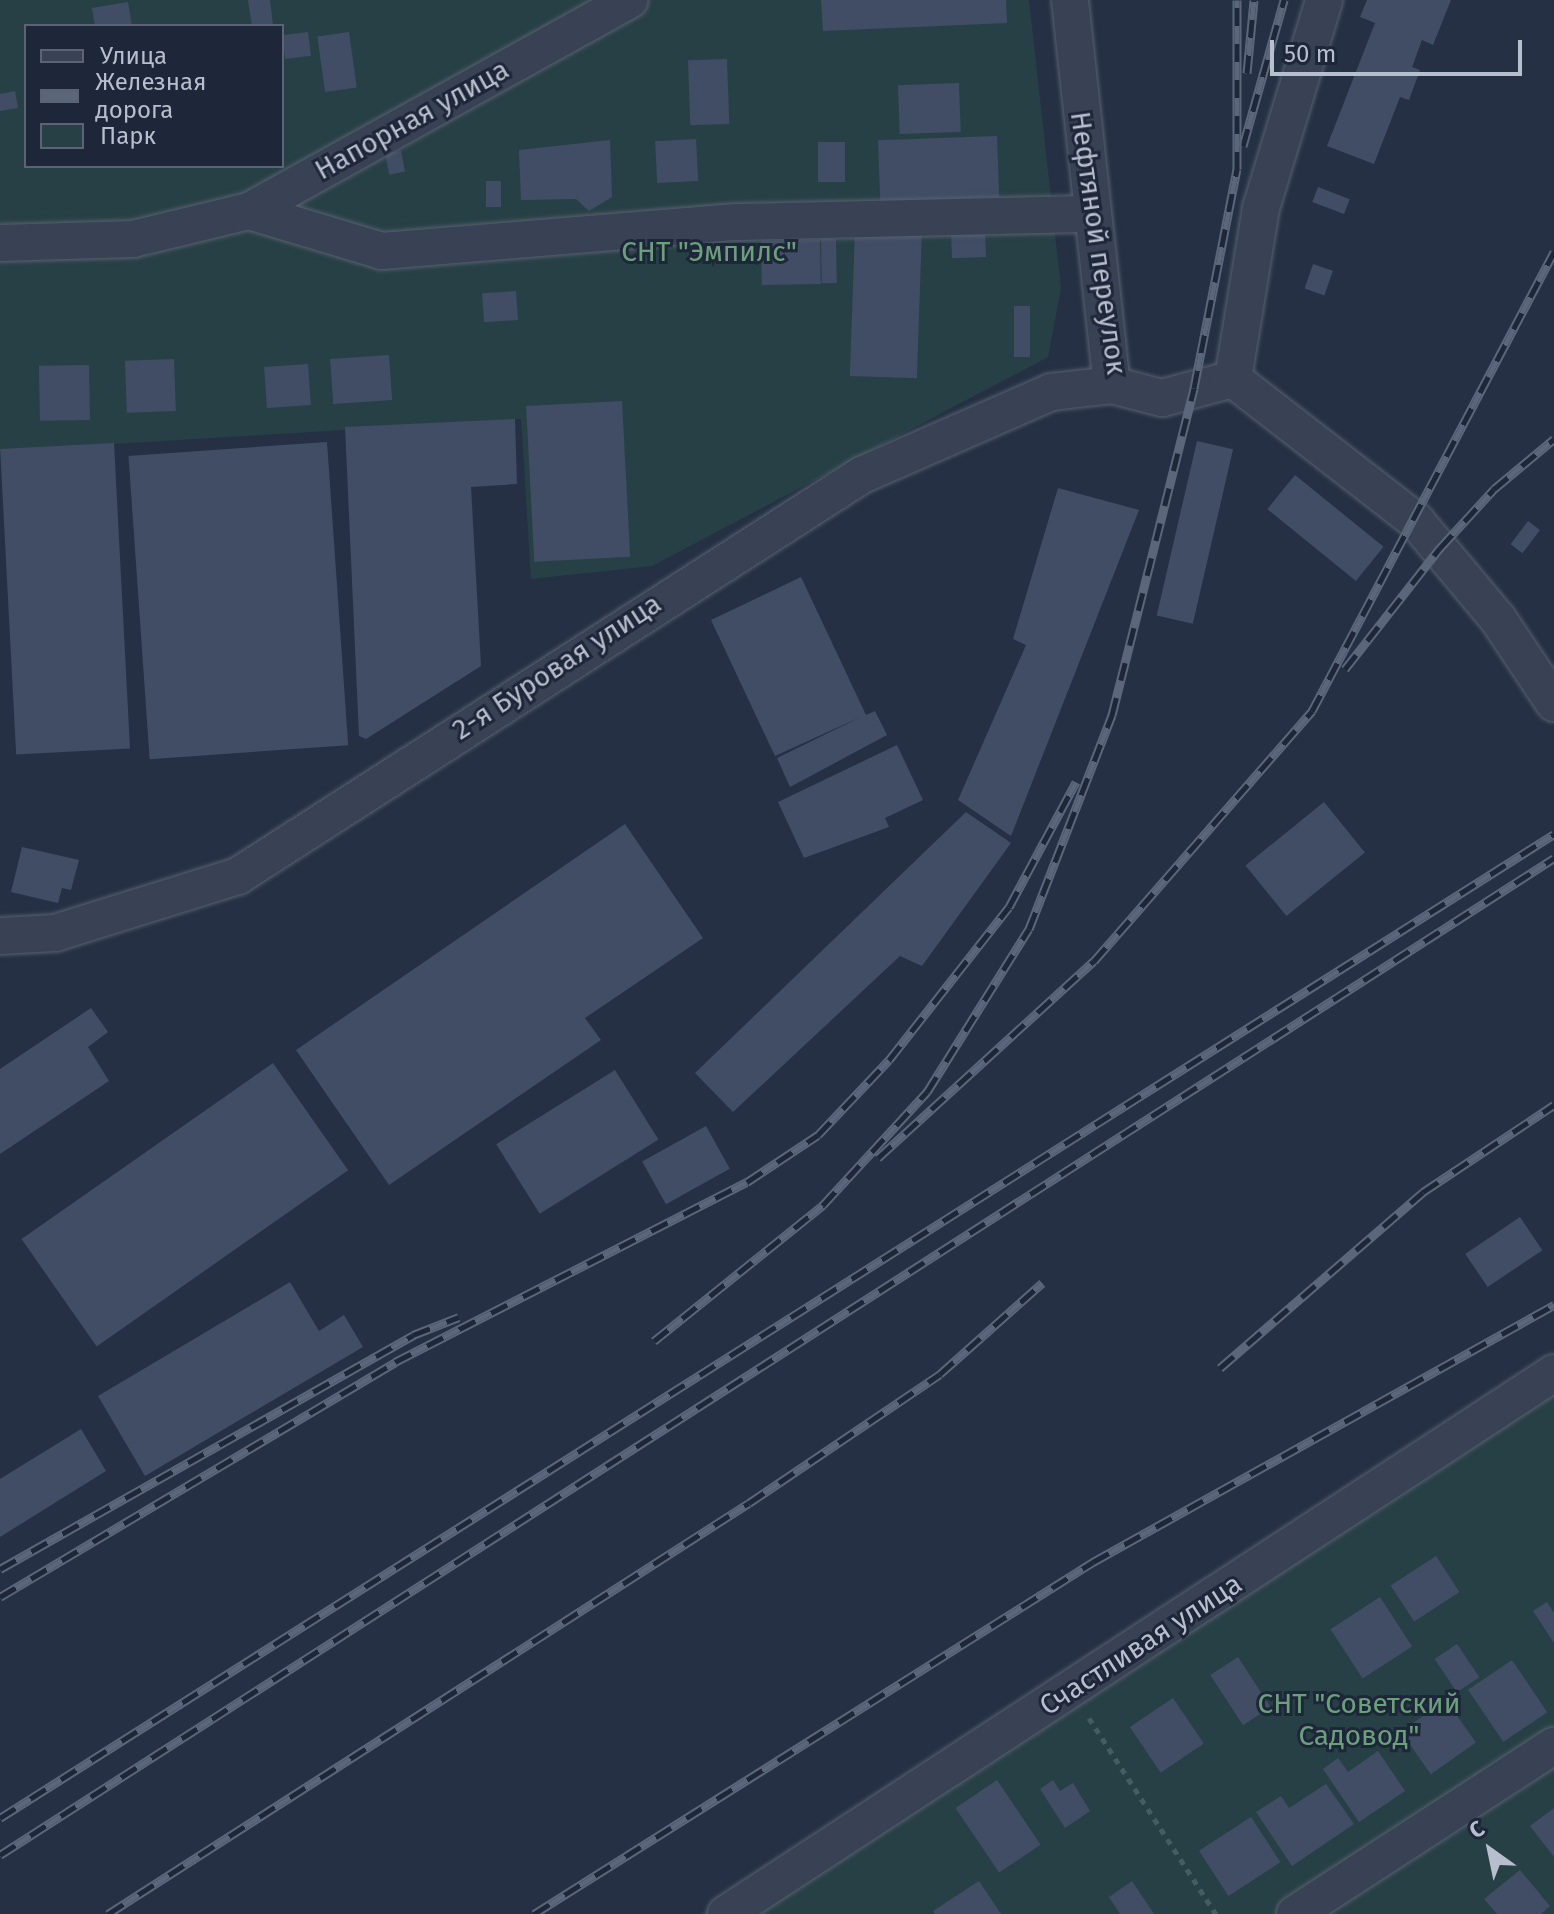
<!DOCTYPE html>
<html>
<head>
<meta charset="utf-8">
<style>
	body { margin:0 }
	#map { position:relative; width:1554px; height:1914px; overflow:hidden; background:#253044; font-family:"Fira Sans",sans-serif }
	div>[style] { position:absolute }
	.green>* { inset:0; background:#274045 }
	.building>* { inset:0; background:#414d65; transform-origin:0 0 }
	.path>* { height:5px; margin-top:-2.5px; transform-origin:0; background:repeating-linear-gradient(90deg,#455d61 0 6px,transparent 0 12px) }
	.roads { filter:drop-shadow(0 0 2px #586071) drop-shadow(0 0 2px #586071) }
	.minor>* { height:36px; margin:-18px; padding:0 18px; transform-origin:18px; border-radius:18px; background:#394254 }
	.rail>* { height:9px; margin-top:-4.5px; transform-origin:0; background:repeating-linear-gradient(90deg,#1e2739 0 18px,#5b667b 0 36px); box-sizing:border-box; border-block:2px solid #5b667b }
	span { translate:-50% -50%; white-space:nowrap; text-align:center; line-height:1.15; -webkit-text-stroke:6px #1e2739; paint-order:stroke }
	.street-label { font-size:28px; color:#b7becd }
	.park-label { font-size:28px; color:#6ca07c }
	.legend { position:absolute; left:24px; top:24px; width:260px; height:144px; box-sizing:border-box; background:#1e2739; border:2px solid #5b6374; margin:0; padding:10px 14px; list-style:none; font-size:24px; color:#b7becd }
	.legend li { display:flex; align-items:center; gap:16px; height:40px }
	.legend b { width:40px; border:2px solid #5b6374 }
	.north { position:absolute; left:1450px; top:1810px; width:80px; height:80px; -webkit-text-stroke:6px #1e2739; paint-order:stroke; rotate:327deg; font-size:22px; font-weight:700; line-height:32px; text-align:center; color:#b7becd }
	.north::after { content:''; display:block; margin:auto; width:28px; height:36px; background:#b7becd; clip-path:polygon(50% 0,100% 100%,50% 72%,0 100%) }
	.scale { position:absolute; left:1270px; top:40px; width:252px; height:36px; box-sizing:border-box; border:4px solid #b7becd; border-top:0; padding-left:10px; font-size:24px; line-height:28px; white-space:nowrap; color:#b7becd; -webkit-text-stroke:6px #1e2739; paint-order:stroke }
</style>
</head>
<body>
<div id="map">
	<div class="green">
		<div style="clip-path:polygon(evenodd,0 0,1029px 0,1061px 288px,1048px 357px,652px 566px,531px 579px,521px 419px,0 451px,0 0,26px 26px,282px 26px,282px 166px,26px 166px,26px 26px)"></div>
		<div style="clip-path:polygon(1554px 1362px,1554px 1914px,700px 1914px)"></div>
	</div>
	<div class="building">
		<div style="clip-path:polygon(248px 0,270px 0,273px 26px,252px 26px)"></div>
		<div style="clip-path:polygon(821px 0,1006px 0,1007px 23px,823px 31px)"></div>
		<div style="clip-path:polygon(1367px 0,1451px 0,1433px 45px,1422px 40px,1412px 67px,1420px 70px,1409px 100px,1400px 97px,1374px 164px,1327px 146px,1375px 23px,1360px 17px)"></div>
		<div style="clip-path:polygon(128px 2px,132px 26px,95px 26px,92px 8px)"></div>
		<div style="left:308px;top:32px;width:24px;height:26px;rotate:83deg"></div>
		<div style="left:349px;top:32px;width:56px;height:32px;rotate:82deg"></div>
		<div style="left:727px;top:59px;width:65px;height:39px;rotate:88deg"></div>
		<div style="left:959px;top:83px;width:49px;height:61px;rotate:88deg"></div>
		<div style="clip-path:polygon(15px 91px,18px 108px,0 111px,0 94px)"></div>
		<div style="left:997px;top:136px;width:61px;height:119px;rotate:88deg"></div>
		<div style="left:696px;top:139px;width:42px;height:41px;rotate:87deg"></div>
		<div style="clip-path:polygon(610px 140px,612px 197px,589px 211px,576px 199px,521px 200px,519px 150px)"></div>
		<div style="left:845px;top:142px;width:40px;height:27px;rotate:90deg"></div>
		<div style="left:401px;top:151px;width:21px;height:16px;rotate:79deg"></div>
		<div style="left:486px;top:181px;width:15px;height:26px"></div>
		<div style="left:1318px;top:187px;width:34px;height:16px;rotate:21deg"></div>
		<div style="left:985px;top:228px;width:29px;height:34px;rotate:88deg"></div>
		<div style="left:855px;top:229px;width:67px;height:147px;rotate:2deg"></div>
		<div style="left:836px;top:239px;width:44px;height:15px;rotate:89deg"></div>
		<div style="left:820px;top:240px;width:44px;height:59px;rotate:89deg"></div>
		<div style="left:1313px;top:264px;width:21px;height:26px;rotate:19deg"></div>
		<div style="left:516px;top:291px;width:29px;height:34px;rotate:86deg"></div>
		<div style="left:1014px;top:306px;width:16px;height:51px"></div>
		<div style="left:389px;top:355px;width:45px;height:59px;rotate:86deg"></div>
		<div style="left:174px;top:359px;width:52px;height:49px;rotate:88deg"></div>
		<div style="left:308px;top:364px;width:41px;height:44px;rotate:86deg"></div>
		<div style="left:89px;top:365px;width:55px;height:50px;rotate:89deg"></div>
		<div style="left:622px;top:401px;width:156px;height:96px;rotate:87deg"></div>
		<div style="clip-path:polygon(515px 419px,517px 484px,471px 487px,481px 666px,366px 739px,359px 736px,345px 427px)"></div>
		<div style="left:1197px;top:441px;width:37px;height:179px;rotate:13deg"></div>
		<div style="left:327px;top:442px;width:304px;height:199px;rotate:86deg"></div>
		<div style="left:114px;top:443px;width:306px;height:114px;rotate:87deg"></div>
		<div style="left:1295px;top:475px;width:114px;height:44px;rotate:39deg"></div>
		<div style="clip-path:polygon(1058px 488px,1139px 510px,1011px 836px,958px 800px,1026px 645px,1013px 639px)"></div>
		<div style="left:1528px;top:521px;width:15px;height:29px;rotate:37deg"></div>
		<div style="clip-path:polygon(801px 577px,866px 715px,875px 711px,887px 735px,790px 787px,777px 758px,863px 716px,775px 756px,711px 620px)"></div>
		<div style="clip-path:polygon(897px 745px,923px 800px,885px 818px,889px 827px,804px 858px,778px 802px)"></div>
		<div style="left:1324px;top:802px;width:65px;height:101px;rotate:51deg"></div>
		<div style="clip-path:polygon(966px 812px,1011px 843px,922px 966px,900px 956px,733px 1112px,695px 1073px)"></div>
		<div style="clip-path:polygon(625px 824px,703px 938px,585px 1018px,601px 1040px,389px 1185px,296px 1050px)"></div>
		<div style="clip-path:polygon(22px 847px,79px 860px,71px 890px,62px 888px,58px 903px,11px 892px)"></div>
		<div style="clip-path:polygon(91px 1008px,108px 1032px,88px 1047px,109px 1081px,0 1154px,0 1069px)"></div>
		<div style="left:273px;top:1063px;width:131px;height:307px;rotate:55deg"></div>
		<div style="left:615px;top:1070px;width:82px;height:140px;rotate:58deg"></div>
		<div style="left:706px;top:1126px;width:49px;height:73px;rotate:61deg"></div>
		<div style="left:1520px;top:1217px;width:40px;height:66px;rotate:56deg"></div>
		<div style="clip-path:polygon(290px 1282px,319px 1331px,344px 1315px,363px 1347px,145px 1476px,98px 1396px)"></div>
		<div style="clip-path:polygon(81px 1429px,106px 1471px,0 1537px,0 1479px)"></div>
		<div style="left:1436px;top:1556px;width:43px;height:54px;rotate:57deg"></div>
		<div style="left:1380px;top:1597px;width:59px;height:59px;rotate:57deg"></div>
		<div style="clip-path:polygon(1547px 1602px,1554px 1613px,1554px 1643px,1533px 1611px)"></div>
		<div style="left:1457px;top:1644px;width:40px;height:27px;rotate:56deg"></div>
		<div style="left:1238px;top:1657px;width:60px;height:33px;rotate:57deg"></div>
		<div style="left:1512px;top:1660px;width:63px;height:53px;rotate:56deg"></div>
		<div style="left:1173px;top:1698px;width:55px;height:52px;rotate:56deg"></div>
		<div style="left:1446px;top:1700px;width:52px;height:55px;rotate:55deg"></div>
		<div style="clip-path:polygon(1378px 1751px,1405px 1791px,1359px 1822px,1323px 1769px,1338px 1758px,1348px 1772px)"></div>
		<div style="left:997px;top:1780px;width:78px;height:50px;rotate:56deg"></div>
		<div style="clip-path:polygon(1053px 1780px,1060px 1791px,1073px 1783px,1090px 1811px,1065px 1828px,1040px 1789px)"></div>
		<div style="clip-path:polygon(1326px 1784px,1354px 1824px,1292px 1866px,1256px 1812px,1281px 1796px,1289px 1808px)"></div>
		<div style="clip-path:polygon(1554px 1808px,1554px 1857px,1530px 1826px)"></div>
		<div style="left:1251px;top:1817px;width:54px;height:62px;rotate:57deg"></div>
		<div style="clip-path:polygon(1520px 1870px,1550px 1906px,1541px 1914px,1497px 1914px,1484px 1899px)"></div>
		<div style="clip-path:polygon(979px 1881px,1001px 1914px,935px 1914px,933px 1911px)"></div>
		<div style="clip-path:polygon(1132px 1881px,1154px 1914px,1120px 1914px,1109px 1897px)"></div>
	</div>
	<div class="path">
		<div style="left:1089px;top:1718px;width:234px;rotate:57.1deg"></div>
	</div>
	<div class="roads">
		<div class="minor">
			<div style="left:1070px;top:0;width:387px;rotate:83.8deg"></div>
			<div style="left:1112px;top:385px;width:52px;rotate:14.6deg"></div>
			<div style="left:1162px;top:398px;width:73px;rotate:-15deg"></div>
			<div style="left:1233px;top:379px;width:232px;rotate:37.8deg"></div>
			<div style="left:1416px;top:521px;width:128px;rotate:50.1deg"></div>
			<div style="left:1498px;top:619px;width:101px;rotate:56.3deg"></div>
			<div style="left:249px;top:211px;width:139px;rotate:16.7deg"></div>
			<div style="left:382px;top:251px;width:355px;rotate:-4.7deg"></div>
			<div style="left:736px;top:222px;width:352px;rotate:-1.3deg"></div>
			<div style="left:0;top:243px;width:133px;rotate:-1.7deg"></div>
			<div style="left:133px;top:239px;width:119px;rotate:-13.6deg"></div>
			<div style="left:249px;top:211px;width:435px;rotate:-29deg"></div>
			<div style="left:1233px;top:379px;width:173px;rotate:-80.7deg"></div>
			<div style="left:1261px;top:208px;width:217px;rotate:-73.1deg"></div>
			<div style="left:0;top:936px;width:55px;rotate:-3.1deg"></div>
			<div style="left:55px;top:933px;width:192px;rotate:-17.3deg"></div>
			<div style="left:238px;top:876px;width:742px;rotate:-32.73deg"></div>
			<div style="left:862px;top:475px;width:206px;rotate:-23.7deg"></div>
			<div style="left:1051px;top:392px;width:61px;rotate:-6.5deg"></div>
			<div style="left:726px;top:1914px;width:989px;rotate:-33.16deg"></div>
			<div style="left:1295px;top:1914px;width:309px;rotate:-33deg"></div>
		</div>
	</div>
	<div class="rail">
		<div style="left:1247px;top:73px;width:73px;rotate:-84.5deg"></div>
		<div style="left:1243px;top:146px;width:152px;rotate:-74.3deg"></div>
		<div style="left:1345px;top:669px;width:154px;rotate:-51.9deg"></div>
		<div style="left:1440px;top:548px;width:80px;rotate:-47.5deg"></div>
		<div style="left:1494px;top:489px;width:78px;rotate:-39.8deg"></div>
		<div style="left:878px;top:1158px;width:292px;rotate:-42.4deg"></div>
		<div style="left:1094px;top:961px;width:332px;rotate:-48.9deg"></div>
		<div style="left:1312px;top:711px;width:519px;rotate:-62.2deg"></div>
		<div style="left:654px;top:1341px;width:217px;rotate:-38.8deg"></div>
		<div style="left:823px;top:1205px;width:154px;rotate:-47.4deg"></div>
		<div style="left:927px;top:1092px;width:192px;rotate:-58deg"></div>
		<div style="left:1029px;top:929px;width:230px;rotate:-68.8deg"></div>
		<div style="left:1112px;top:715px;width:337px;rotate:-75.9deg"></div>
		<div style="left:1194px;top:388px;width:223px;rotate:-78.9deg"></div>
		<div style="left:1237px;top:169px;width:169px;rotate:-90deg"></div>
		<div style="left:1220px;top:1368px;width:269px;rotate:-40.9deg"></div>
		<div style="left:1423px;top:1192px;width:157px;rotate:-33.6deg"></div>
		<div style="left:0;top:1569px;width:475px;rotate:-29.5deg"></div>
		<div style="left:413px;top:1335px;width:49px;rotate:-21.4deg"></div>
		<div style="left:0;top:1597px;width:460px;rotate:-30.7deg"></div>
		<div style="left:395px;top:1362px;width:395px;rotate:-27.1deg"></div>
		<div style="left:747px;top:1182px;width:85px;rotate:-33.5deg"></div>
		<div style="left:818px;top:1135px;width:103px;rotate:-46.6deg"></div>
		<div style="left:889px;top:1060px;width:194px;rotate:-51.9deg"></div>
		<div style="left:1009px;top:907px;width:142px;rotate:-61.8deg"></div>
		<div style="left:0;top:1818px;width:1839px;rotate:-32.34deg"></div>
		<div style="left:0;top:1855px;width:1846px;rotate:-32.68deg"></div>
		<div style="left:108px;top:1914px;width:761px;rotate:-32.67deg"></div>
		<div style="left:749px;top:1503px;width:230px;rotate:-34deg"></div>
		<div style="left:940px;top:1374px;width:137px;rotate:-41.7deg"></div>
		<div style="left:534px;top:1914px;width:661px;rotate:-32.2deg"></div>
		<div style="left:1093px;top:1562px;width:528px;rotate:-29.14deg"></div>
	</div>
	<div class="street-label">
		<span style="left:412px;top:120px;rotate:-29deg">Напорная улица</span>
		<span style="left:1098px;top:243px;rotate:82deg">Нефтяной переулок</span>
		<span style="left:557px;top:667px;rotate:-33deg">2-я Буровая улица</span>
		<span style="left:1141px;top:1645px;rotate:-33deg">Счастливая улица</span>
	</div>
	<div class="park-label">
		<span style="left:709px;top:252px">СНТ "Эмпилс"</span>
		<span style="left:1359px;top:1720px">СНТ "Советский<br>Садовод"</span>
	</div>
	<ul class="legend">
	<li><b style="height:10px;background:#394254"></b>Улица</li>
	<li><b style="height:10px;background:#5b667b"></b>Железная дорога</li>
	<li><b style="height:22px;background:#274045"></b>Парк</li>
	</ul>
	<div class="north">С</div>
	<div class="scale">50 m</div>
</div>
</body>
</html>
